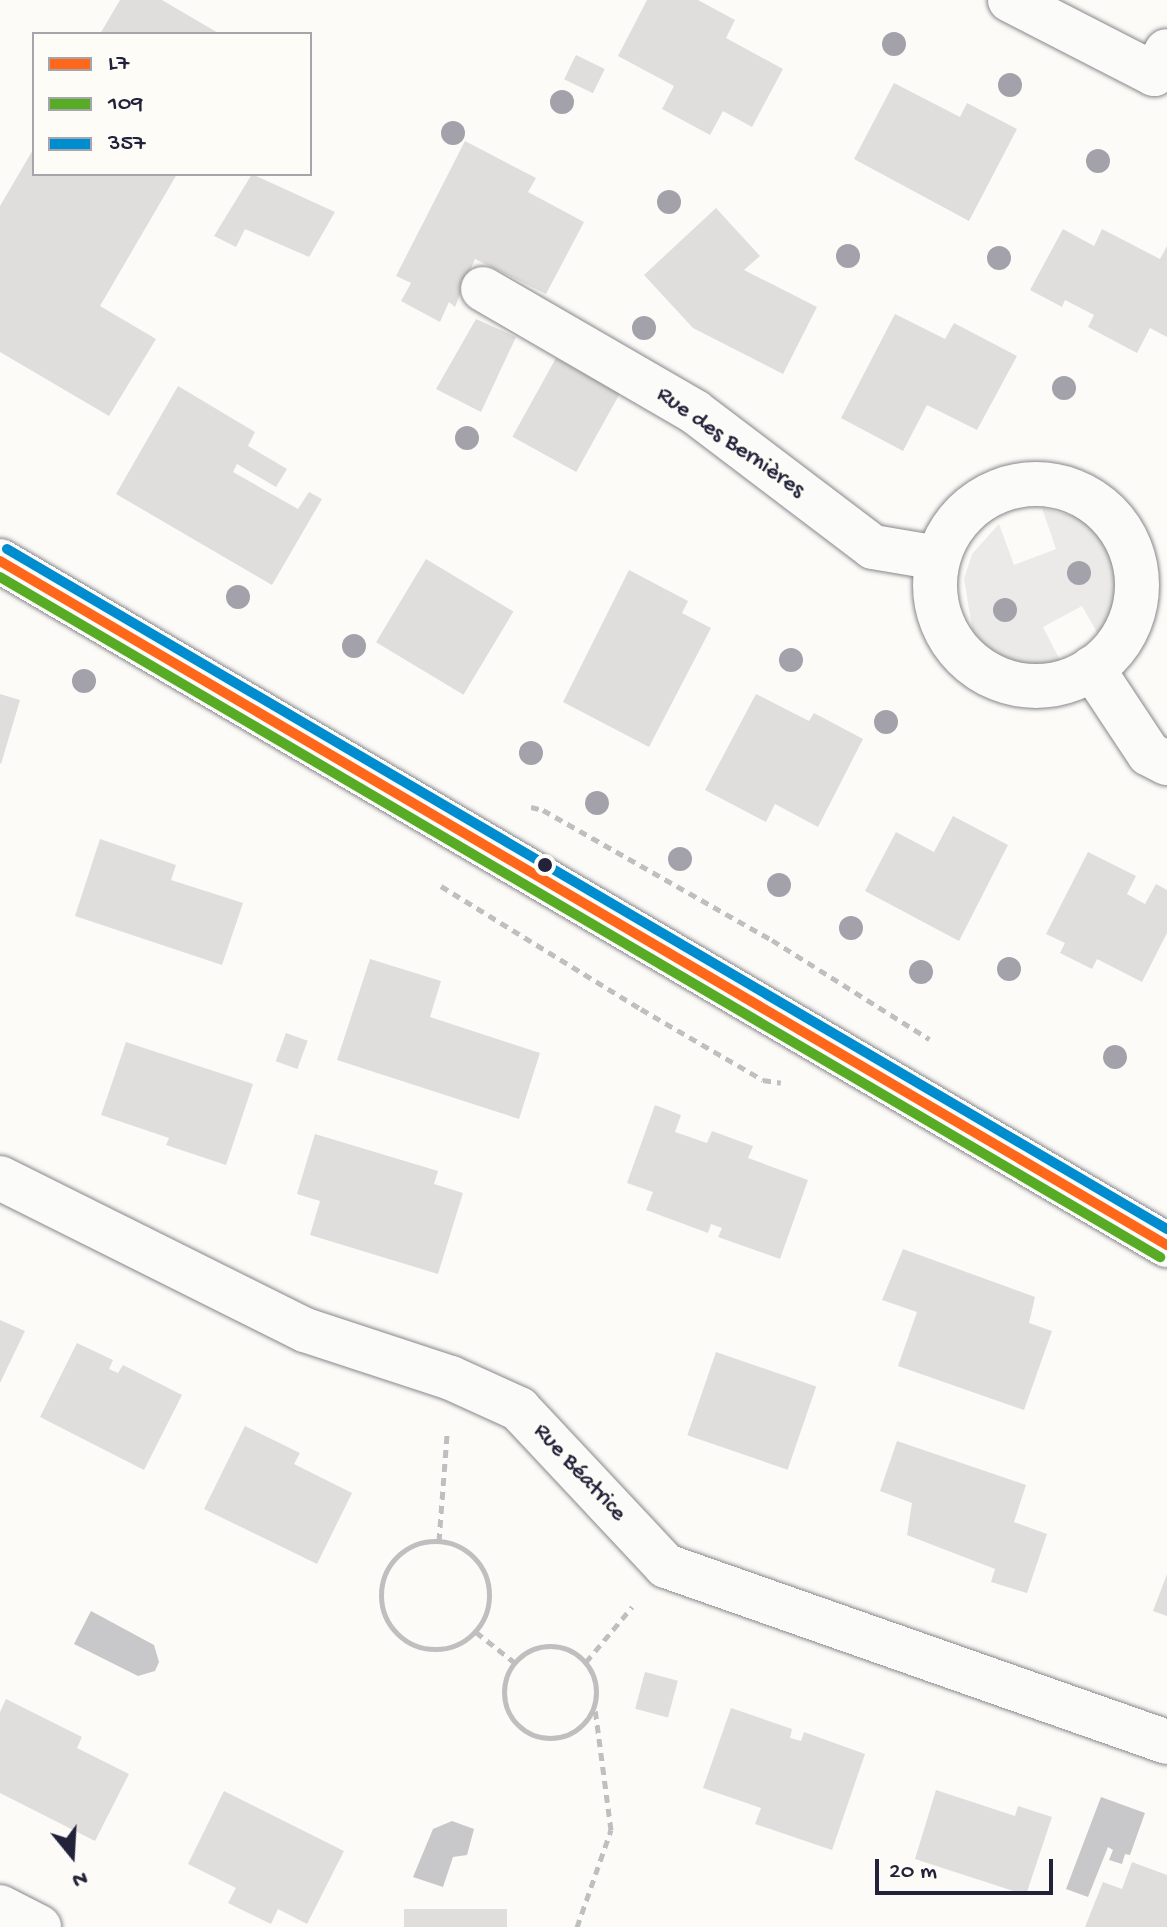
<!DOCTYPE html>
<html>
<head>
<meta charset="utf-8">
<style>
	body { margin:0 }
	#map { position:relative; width:1167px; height:1927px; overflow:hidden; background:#fcfbf8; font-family:"Gochi Hand",sans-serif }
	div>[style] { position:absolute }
	.green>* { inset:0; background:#ebeae8 }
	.water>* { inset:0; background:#c8c8ca }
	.building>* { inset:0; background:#dfdedd; transform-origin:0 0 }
	.path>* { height:5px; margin-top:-2.5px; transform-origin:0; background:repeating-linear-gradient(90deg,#bfbfc0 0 8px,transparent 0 14px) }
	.path>.ring { margin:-2.5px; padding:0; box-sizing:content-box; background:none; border:5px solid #bfbfc0; border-radius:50% }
	.roads { filter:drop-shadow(0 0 2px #88888c) drop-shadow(0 0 2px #88888c) }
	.minor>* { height:44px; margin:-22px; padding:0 22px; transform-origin:22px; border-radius:22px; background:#fbfbf9 }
	.minor>.ring { margin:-22px; padding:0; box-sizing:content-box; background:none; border:44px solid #fbfbf9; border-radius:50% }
	.primary>* { height:44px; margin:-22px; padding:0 22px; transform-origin:22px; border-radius:22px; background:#fbfbf9 }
	.bus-1>* { height:10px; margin:-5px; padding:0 5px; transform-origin:5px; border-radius:5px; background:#ff671b }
	.bus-2>* { height:10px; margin:-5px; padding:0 5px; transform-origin:5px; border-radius:5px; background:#58ac25 }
	.bus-3>* { height:10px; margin:-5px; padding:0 5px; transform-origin:5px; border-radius:5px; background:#008dcf }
	.trees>* { width:24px; height:24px; margin:-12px; border-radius:50%; background:#a3a2aa }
	.dots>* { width:22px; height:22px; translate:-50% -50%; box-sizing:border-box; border:4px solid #fdfcf7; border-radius:50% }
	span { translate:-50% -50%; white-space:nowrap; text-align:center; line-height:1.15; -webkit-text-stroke:6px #fdfcf7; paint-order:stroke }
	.street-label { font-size:24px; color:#22223b }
	.legend { position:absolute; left:32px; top:32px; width:280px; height:144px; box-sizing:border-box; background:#fdfcf7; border:2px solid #a5a5ac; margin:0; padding:10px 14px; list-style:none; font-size:24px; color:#22223b }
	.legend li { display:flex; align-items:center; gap:16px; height:40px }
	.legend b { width:40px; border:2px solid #a5a5ac }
	.north { position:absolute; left:32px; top:1815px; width:80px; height:80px; -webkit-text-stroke:6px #fdfcf7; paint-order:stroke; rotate:162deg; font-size:22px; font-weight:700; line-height:32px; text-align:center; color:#22223b }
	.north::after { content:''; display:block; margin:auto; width:28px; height:36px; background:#22223b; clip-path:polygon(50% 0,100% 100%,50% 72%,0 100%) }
	.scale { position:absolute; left:875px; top:1859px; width:178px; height:36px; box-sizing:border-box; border:4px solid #22223b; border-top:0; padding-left:10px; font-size:24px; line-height:28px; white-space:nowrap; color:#22223b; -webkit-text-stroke:6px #fdfcf7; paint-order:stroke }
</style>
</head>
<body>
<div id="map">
	<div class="green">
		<div style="clip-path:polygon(1042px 508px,1086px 520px,1105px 537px,1127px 591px,1120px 622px,1103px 643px,1082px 606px,1043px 627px,1064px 668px,1025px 672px,995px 655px,973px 633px,964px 579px,972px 554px,999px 524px,1014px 565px,1056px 549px)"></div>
	</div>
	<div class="water">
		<div style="clip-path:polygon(91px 1611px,154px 1645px,159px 1662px,155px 1671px,138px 1676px,74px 1644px)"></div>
		<div style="clip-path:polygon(1101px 1797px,1145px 1813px,1130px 1855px,1125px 1854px,1122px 1864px,1109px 1860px,1113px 1850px,1108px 1847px,1088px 1897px,1066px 1889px)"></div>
		<div style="clip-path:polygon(452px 1821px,474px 1829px,467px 1855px,453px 1857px,443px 1887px,413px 1877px,433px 1829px)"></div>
	</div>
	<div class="building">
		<div style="clip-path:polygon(120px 0,162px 0,220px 34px,100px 34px)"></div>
		<div style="clip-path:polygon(647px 0,698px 0,735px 20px,726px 38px,783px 69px,752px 127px,723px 111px,710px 135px,662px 109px,674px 86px,618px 56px)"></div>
		<div style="left:576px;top:55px;width:32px;height:27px;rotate:26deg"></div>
		<div style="clip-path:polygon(894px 83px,960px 117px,967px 103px,1017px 129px,969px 221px,854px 159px)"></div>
		<div style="clip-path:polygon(465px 141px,536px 178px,528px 192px,584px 222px,546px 294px,475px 259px,455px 307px,449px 302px,440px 322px,401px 301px,411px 283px,396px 276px)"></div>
		<div style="clip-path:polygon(34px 148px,34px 174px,177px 174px,100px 306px,156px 339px,109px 416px,0 352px,0 206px)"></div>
		<div style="clip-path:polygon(252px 174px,335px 212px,309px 257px,245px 229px,236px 247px,214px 236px)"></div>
		<div style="clip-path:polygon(716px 208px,760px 256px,744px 270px,817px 307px,783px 374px,693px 328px,644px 275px)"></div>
		<div style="clip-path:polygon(1063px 229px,1094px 246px,1102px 229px,1160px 259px,1167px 246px,1167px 337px,1150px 328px,1137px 353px,1088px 327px,1094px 315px,1065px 300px,1062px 307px,1030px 290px)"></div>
		<div style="clip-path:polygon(895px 314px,945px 339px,954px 323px,1017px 356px,977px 430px,927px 405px,903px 451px,841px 418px)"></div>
		<div style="clip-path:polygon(476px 319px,516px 337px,481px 412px,436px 389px)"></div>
		<div style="left:556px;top:358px;width:73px;height:90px;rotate:29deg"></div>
		<div style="clip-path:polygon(178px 386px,255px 432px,248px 446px,287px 469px,276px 487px,237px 464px,233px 472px,298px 509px,309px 492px,322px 499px,272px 585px,116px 494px)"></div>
		<div style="left:426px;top:559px;width:102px;height:97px;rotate:31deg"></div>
		<div style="clip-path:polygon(629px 570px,688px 601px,682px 613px,711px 628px,649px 747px,563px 702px)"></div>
		<div style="clip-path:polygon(0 694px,20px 700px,1px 764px,0 763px)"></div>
		<div style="clip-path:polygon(756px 694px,809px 721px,814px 713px,863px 739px,818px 827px,775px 804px,766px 822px,705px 790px)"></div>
		<div style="clip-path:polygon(953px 816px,1008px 845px,959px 941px,865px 891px,896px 832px,934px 852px)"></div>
		<div style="clip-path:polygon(100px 839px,176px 865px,171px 880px,243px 903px,222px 965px,75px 916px)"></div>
		<div style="clip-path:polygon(1088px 852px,1136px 876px,1127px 894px,1145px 904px,1156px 884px,1167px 890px,1167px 933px,1142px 982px,1097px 959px,1092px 969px,1060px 953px,1065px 943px,1046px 934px)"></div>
		<div style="clip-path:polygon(370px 959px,441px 981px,430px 1017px,540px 1053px,519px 1119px,337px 1060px)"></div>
		<div style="left:286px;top:1033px;width:23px;height:30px;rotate:20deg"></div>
		<div style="clip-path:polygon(126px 1042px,253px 1084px,226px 1165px,166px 1145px,169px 1138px,101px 1115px)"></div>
		<div style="clip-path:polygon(655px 1105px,681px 1115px,675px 1132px,707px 1143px,712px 1131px,753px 1146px,748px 1158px,808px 1180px,780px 1259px,718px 1237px,722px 1228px,711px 1224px,708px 1233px,646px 1210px,653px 1192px,627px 1183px)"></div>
		<div style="clip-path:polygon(315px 1134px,438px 1171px,434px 1184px,463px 1193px,438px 1274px,310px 1235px,320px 1201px,297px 1194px)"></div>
		<div style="clip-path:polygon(903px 1249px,1035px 1297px,1029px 1323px,1052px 1331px,1024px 1410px,898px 1366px,917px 1312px,882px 1300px)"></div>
		<div style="clip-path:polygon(0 1320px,25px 1331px,0 1383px)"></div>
		<div style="clip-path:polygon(77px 1343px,113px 1360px,109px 1369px,118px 1373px,123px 1365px,182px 1395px,144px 1470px,40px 1417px)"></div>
		<div style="left:716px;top:1352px;width:106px;height:88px;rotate:19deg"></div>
		<div style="clip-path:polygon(245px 1426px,300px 1453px,294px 1464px,352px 1493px,317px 1564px,204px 1509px)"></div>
		<div style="clip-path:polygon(897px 1441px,1026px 1485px,1014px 1522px,1047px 1534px,1027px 1593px,991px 1582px,995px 1569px,907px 1535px,912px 1503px,880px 1491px)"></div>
		<div style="clip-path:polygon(1167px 1574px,1167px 1616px,1153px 1611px)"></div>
		<div style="left:645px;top:1672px;width:34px;height:38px;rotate:15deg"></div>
		<div style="clip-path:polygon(6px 1699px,82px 1737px,77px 1748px,129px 1774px,95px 1841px,0 1793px,0 1712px)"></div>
		<div style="clip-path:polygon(731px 1708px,792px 1729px,790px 1738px,801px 1741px,804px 1732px,865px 1754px,832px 1850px,755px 1824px,761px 1808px,703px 1788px)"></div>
		<div style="clip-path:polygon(936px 1790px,1015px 1816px,1018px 1806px,1052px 1817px,1026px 1895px,915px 1859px)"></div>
		<div style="clip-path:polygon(224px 1791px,344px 1851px,307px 1924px,278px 1909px,271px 1924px,228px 1903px,236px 1888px,188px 1864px)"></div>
		<div style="clip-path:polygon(1132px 1862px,1167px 1875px,1167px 1927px,1085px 1927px,1103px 1882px,1122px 1889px)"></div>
		<div style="left:404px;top:1909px;width:103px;height:18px"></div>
	</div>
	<div class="path">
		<div style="left:531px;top:807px;width:12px;rotate:14deg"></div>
		<div style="left:543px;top:810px;width:263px;rotate:29.6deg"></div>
		<div style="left:772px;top:940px;width:186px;rotate:32.2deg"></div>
		<div style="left:441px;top:886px;width:235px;rotate:31.6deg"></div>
		<div style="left:641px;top:1009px;width:141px;rotate:30.2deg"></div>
		<div style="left:763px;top:1080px;width:18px;rotate:9deg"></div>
		<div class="ring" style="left:381px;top:1541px;width:103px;height:103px"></div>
		<div style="left:439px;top:1541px;width:106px;rotate:-85.7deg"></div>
		<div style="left:476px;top:1632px;width:48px;rotate:38.3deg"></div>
		<div class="ring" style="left:504px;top:1646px;width:87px;height:87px"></div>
		<div style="left:586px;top:1662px;width:72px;rotate:-50.1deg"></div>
		<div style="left:577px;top:1927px;width:103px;rotate:-70.7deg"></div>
		<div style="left:611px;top:1830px;width:122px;rotate:-97.5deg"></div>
	</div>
	<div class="roads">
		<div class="minor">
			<div style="left:1010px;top:0;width:162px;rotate:27.2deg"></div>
			<div style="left:1154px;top:74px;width:26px;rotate:-61deg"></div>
			<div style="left:483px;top:289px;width:245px;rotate:30.1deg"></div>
			<div style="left:695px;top:412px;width:223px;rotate:37.2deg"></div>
			<div style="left:873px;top:547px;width:66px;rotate:9.6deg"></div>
			<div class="ring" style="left:935px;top:484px;width:158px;height:158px"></div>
			<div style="left:1092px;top:668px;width:103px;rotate:56.5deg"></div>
			<div style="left:1149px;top:754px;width:20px;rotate:27deg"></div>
			<div style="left:0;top:1178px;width:341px;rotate:26.5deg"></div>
			<div style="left:305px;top:1330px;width:154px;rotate:18.2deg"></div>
			<div style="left:451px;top:1378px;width:75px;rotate:24.5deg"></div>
			<div style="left:519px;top:1409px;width:215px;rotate:46.9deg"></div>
			<div style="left:666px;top:1566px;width:531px;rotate:19.36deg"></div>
			<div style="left:0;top:1907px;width:44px;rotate:27.1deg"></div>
		</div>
		<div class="primary">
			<div style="left:0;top:561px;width:1353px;rotate:30.38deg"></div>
		</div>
	</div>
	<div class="bus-1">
		<div style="left:0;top:561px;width:1353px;rotate:30.38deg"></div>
	</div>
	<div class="bus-2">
		<div style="left:0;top:577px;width:1345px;rotate:30.38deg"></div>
	</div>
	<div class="bus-3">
		<div style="left:7px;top:549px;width:1345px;rotate:30.38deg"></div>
	</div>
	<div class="trees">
		<div style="left:894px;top:44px"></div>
		<div style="left:1010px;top:85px"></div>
		<div style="left:562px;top:102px"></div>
		<div style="left:453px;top:133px"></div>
		<div style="left:1098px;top:161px"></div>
		<div style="left:669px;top:202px"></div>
		<div style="left:848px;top:256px"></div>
		<div style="left:999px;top:258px"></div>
		<div style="left:644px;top:328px"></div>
		<div style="left:1064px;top:388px"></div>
		<div style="left:467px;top:438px"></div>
		<div style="left:1079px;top:573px"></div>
		<div style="left:238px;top:597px"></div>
		<div style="left:1005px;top:610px"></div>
		<div style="left:354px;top:646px"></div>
		<div style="left:791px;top:660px"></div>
		<div style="left:84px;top:681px"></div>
		<div style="left:886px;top:722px"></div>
		<div style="left:531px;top:753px"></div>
		<div style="left:597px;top:803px"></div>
		<div style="left:680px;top:859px"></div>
		<div style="left:779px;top:885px"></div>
		<div style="left:851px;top:928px"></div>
		<div style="left:1009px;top:969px"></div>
		<div style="left:921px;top:972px"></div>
		<div style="left:1115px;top:1057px"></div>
	</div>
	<div class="dots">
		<div style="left:545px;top:865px;background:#22223b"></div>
	</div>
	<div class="street-label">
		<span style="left:730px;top:443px;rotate:35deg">Rue des Bernières</span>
		<span style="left:579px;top:1473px;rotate:47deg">Rue Béatrice</span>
	</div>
	<ul class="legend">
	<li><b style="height:10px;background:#ff671b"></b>L7</li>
	<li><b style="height:10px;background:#58ac25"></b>109</li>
	<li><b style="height:10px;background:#008dcf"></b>357</li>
	</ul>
	<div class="north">N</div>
	<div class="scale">20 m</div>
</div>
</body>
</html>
